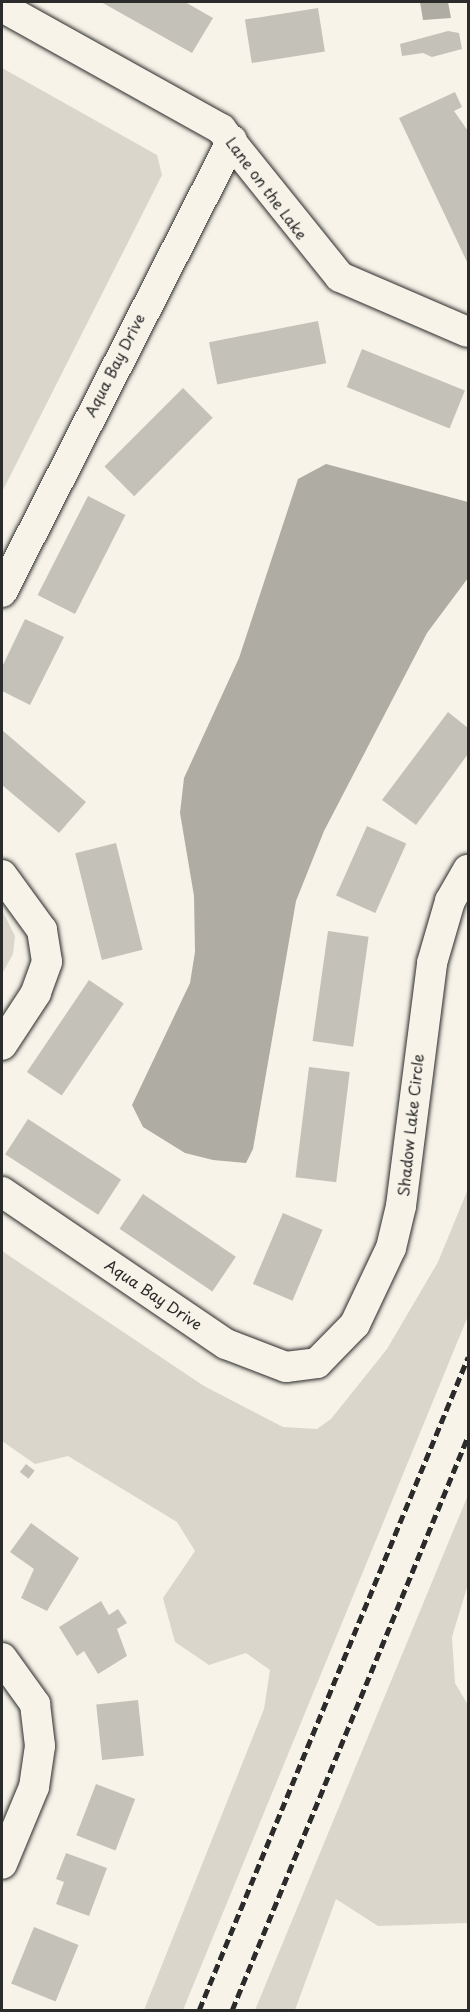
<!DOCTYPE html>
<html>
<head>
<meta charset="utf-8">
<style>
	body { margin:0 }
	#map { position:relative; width:470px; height:2012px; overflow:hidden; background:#f7f3e8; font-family:"Playpen Sans",sans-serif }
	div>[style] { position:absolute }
	.green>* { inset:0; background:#dad6cc }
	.water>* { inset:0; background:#afaca4 }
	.building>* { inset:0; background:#c4c1b9; transform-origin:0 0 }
	.roads { filter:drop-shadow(0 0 2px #2b2b2b) drop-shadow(0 0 2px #2b2b2b) }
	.minor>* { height:30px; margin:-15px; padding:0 15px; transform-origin:15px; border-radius:15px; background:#f7f3e8 }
	.rail>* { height:4.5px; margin-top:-2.25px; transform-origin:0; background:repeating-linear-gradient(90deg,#2b2b2b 0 9px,transparent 0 13.5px) }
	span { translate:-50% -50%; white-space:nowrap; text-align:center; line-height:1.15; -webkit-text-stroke:5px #f7f3e8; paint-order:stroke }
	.street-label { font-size:15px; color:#2b2b2b }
	.frame { position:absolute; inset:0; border:3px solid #2b2b2b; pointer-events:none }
</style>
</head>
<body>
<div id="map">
	<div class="green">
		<div style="clip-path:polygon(2px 68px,157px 155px,162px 175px,2px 492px)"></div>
		<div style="clip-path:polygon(2px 910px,15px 936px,13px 954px,2px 974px)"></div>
		<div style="clip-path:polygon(468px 1189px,468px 1316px,183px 2010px,144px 2010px,264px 1709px,270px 1670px,246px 1653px,209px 1665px,175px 1642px,163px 1598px,195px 1551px,177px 1522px,68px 1456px,35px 1464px,2px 1441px,2px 1251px,204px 1386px,283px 1427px,317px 1429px,331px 1419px,387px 1349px,438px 1262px)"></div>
		<div style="clip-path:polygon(468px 1495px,468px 1584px,452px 1637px,455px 1683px,468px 1705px,468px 1923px,378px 1926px,336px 1899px,295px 2010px,255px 2010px)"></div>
	</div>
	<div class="water">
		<div style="clip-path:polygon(420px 2px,448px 2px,451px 18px,423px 20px)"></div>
		<div style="clip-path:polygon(326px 464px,468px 502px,468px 578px,427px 633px,324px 831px,296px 901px,253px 1149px,246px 1163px,213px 1160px,185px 1153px,143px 1127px,132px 1105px,190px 983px,195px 952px,194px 896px,180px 813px,184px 778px,239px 658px,298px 479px)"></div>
	</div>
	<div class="building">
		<div style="clip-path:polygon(101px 2px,185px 2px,213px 18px,192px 53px)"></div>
		<div style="left:318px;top:8px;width:44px;height:74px;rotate:81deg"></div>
		<div style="clip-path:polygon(448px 31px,459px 33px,462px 49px,432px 57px,423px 53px,402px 56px,400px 44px)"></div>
		<div style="clip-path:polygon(455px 92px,462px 107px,454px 111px,468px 131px,468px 264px,399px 118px)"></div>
		<div style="left:318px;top:321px;width:43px;height:111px;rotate:79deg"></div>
		<div style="left:362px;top:349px;width:111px;height:41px;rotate:22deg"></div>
		<div style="left:183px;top:388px;width:42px;height:111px;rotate:45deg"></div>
		<div style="left:88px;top:496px;width:42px;height:111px;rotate:27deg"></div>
		<div style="clip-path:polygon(25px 619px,64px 637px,30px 705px,2px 691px,2px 667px)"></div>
		<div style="clip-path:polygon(448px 712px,468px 728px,468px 754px,416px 825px,382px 800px)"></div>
		<div style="clip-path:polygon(2px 730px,86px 802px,59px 833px,2px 785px)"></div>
		<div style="left:367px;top:826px;width:43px;height:76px;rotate:24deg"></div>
		<div style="left:116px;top:843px;width:110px;height:42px;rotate:76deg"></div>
		<div style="left:328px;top:931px;width:41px;height:111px;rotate:8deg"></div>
		<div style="left:89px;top:980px;width:42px;height:111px;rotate:34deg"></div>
		<div style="left:309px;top:1067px;width:41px;height:111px;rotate:7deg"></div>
		<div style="left:28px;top:1119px;width:111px;height:42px;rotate:33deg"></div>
		<div style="left:143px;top:1194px;width:112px;height:42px;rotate:34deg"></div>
		<div style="left:283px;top:1213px;width:43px;height:77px;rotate:23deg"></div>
		<div style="left:26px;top:1464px;width:11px;height:10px;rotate:38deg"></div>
		<div style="clip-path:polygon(31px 1523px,79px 1558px,47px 1611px,21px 1598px,34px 1569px,10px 1552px)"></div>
		<div style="clip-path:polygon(101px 1601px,109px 1615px,118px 1609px,127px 1623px,117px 1629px,127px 1656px,98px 1674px,84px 1651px,77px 1656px,59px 1627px)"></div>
		<div style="left:138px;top:1700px;width:56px;height:42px;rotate:84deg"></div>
		<div style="left:96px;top:1784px;width:42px;height:55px;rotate:21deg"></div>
		<div style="clip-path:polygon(66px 1853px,107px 1868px,89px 1916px,56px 1904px,64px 1882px,56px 1879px)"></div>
		<div style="left:34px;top:1927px;width:48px;height:61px;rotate:22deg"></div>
	</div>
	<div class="roads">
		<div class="minor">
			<div style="left:2px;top:7px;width:251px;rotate:29.1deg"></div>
			<div style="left:221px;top:129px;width:190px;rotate:51.2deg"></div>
			<div style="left:340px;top:277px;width:139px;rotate:23.3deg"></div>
			<div style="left:2px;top:592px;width:507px;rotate:-63.03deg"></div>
			<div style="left:2px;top:875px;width:68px;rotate:54deg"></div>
			<div style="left:42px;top:930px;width:32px;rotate:81deg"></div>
			<div style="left:47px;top:962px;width:33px;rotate:110deg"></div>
			<div style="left:36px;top:993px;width:62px;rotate:123.2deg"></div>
			<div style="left:2px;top:1192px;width:271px;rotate:34.2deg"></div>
			<div style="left:226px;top:1344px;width:64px;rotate:21deg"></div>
			<div style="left:286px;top:1367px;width:31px;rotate:-7deg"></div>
			<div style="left:317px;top:1363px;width:54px;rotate:-45.7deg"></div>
			<div style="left:355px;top:1324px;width:84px;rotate:-64.7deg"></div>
			<div style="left:391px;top:1248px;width:43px;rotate:-76.6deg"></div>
			<div style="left:401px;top:1206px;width:245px;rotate:-82.7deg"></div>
			<div style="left:432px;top:963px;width:65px;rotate:-73.8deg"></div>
			<div style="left:450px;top:901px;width:36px;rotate:-60deg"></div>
			<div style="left:2px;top:1658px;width:57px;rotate:54.3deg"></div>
			<div style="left:35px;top:1704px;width:42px;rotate:83.2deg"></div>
			<div style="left:40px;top:1746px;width:41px;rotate:98.3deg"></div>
			<div style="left:34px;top:1787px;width:83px;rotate:112.6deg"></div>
		</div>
	</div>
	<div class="rail">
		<div style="left:199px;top:2010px;width:706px;rotate:-67.61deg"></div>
		<div style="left:232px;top:2010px;width:621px;rotate:-67.65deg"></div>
	</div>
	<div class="street-label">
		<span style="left:267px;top:188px;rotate:53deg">Lane on the Lake</span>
		<span style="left:114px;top:365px;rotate:-63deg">Aqua Bay Drive</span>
		<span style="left:410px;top:1125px;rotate:-84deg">Shadow Lake Circle</span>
		<span style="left:154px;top:1294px;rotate:34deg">Aqua Bay Drive</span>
	</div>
	<div class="frame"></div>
</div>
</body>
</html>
